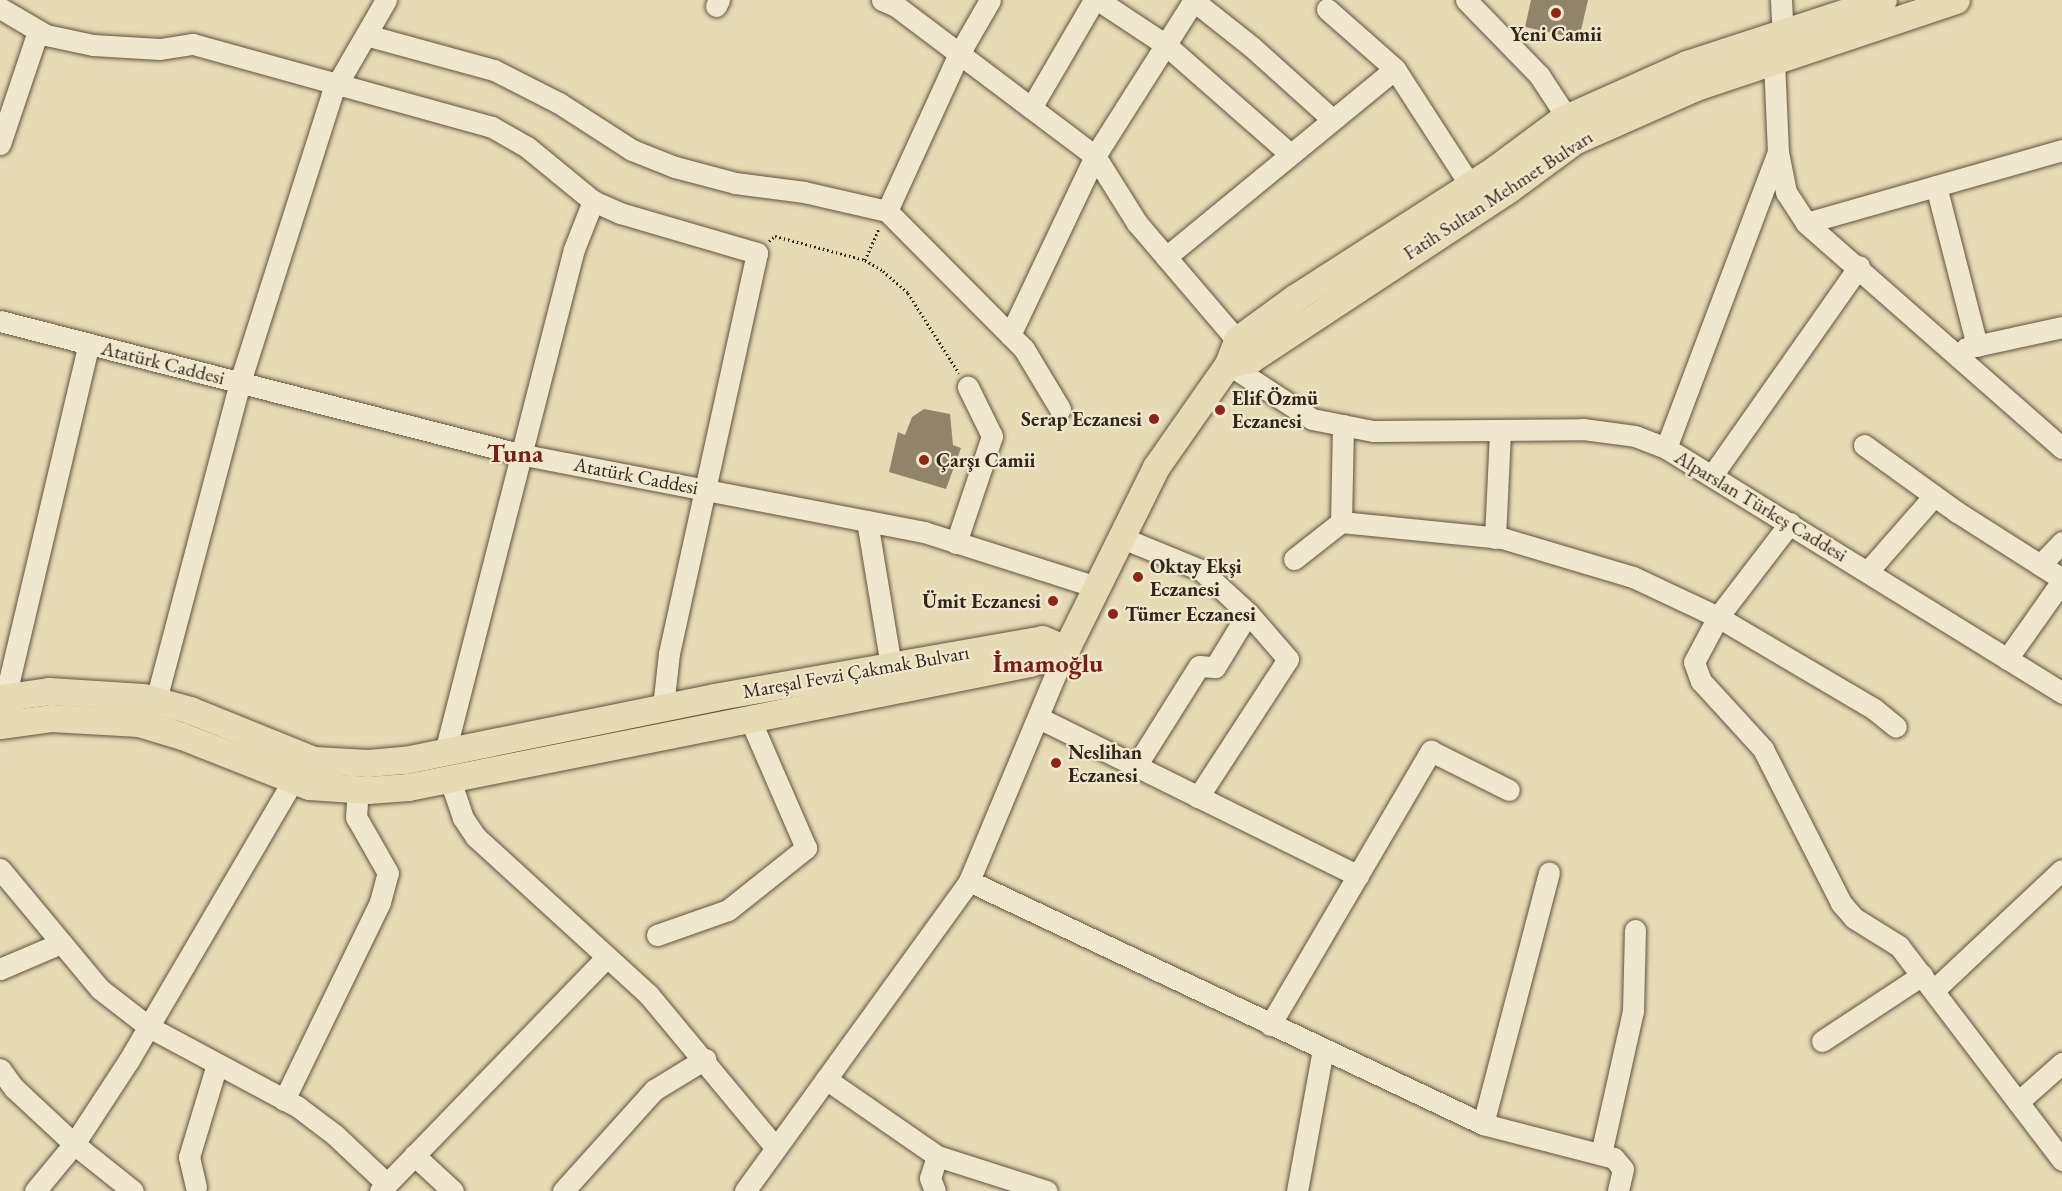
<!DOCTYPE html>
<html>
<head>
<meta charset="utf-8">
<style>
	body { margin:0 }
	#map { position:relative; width:2062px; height:1191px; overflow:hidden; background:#e6dbb4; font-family:"EB Garamond",serif }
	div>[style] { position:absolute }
	.building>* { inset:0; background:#91846a }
	.path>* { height:3px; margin-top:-1.5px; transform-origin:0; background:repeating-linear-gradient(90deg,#352519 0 1.5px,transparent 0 4.5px) }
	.roads { filter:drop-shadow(0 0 2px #615240) drop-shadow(0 0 2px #615240) }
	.minor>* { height:21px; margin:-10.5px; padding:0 10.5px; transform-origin:10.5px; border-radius:10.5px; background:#efe8ce }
	.major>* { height:27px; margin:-13.5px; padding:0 13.5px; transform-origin:13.5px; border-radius:13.5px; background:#e6dbb4 }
	.dots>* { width:16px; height:16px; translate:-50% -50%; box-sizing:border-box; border:3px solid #efe8ce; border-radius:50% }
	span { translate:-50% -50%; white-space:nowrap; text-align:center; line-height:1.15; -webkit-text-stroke:4.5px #efe8ce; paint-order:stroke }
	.poi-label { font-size:20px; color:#352519; font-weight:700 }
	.left { translate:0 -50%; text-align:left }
	.right { translate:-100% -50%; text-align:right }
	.street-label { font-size:20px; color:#352519 }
	.district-label { font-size:26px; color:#7a1f14; font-weight:700 }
</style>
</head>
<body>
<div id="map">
	<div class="building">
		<div style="clip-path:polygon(1531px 0,1588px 0,1579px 39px,1525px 27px)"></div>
		<div style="clip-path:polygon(924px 409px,950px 414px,953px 445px,961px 448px,946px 489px,889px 472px,898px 432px,905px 435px,912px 417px)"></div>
	</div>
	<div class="path">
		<div style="left:769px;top:241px;width:8px;rotate:-40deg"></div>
		<div style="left:775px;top:236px;width:93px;rotate:14.9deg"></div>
		<div style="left:865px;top:260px;width:21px;rotate:31deg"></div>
		<div style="left:883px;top:271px;width:33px;rotate:41deg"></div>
		<div style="left:908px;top:293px;width:95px;rotate:57.5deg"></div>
		<div style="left:865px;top:260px;width:34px;rotate:-66deg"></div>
	</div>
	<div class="roads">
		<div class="minor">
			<div style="left:882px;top:0;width:15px;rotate:23deg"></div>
			<div style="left:896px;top:6px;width:249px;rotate:37deg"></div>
			<div style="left:1095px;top:156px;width:79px;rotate:57.9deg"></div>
			<div style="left:1137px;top:223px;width:154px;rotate:49.5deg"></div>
			<div style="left:1098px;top:0;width:82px;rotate:33.5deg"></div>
			<div style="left:1166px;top:45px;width:165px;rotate:41.3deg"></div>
			<div style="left:1466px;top:0;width:105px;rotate:45.8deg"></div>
			<div style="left:1539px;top:75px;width:66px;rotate:56.8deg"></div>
			<div style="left:1781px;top:0;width:33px;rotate:87deg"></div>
			<div style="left:1194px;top:1px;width:74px;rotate:38.4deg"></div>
			<div style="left:1252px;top:47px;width:108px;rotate:42deg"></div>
			<div style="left:716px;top:6px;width:7px;rotate:-63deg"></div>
			<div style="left:0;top:8px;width:53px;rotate:30.4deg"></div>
			<div style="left:46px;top:35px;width:48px;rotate:12deg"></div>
			<div style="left:93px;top:45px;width:67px;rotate:3.4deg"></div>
			<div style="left:160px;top:49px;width:33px;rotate:-9deg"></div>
			<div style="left:193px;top:44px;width:310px;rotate:15.5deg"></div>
			<div style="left:492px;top:127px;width:40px;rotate:29.7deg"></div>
			<div style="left:527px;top:147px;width:85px;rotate:39.3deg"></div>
			<div style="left:593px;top:201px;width:30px;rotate:24deg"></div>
			<div style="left:620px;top:213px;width:143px;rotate:16.3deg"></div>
			<div style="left:757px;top:253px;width:410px;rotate:102.4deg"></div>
			<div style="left:669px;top:653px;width:54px;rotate:96.3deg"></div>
			<div style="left:1327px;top:9px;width:91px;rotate:41.4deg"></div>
			<div style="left:366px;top:35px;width:133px;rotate:15.3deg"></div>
			<div style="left:494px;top:70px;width:73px;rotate:26.9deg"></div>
			<div style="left:559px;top:103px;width:87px;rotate:32.8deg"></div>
			<div style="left:632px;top:150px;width:46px;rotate:21.6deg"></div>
			<div style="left:675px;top:167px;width:62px;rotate:14.9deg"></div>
			<div style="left:735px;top:183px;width:70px;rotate:7.4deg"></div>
			<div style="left:804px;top:192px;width:85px;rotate:12.9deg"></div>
			<div style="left:887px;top:211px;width:194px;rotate:45.2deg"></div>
			<div style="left:1024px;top:349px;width:70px;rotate:59deg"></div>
			<div style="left:1774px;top:61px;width:91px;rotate:87.5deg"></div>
			<div style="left:1778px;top:152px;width:41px;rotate:78.7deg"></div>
			<div style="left:1786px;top:192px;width:37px;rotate:57deg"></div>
			<div style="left:1806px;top:223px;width:341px;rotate:41.3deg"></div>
			<div style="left:1031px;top:108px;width:125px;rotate:-59.7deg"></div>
			<div style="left:0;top:144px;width:119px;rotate:-71.4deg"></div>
			<div style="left:1936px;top:186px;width:165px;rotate:75.6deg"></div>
			<div style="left:887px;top:211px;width:173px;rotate:-65.4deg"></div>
			<div style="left:959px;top:54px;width:62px;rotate:-60.1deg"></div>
			<div style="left:1806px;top:223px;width:266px;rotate:-15.9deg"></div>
			<div style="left:1166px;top:257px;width:296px;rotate:-39.4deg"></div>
			<div style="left:1395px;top:69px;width:138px;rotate:57.1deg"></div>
			<div style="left:0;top:321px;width:536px;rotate:14.37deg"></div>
			<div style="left:519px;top:454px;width:412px;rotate:10.9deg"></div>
			<div style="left:924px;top:532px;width:181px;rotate:17.7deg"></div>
			<div style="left:1010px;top:335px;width:198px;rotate:-64.6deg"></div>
			<div style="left:1095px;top:156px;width:185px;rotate:-57.6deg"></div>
			<div style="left:1966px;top:348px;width:98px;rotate:-12.3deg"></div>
			<div style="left:1228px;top:364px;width:100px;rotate:33.2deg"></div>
			<div style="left:1312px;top:419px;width:62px;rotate:11.1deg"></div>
			<div style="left:1373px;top:431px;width:210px;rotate:-0.5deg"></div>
			<div style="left:1583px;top:429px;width:52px;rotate:7.7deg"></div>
			<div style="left:1635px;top:436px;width:33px;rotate:21deg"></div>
			<div style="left:1666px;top:448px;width:466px;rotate:31.7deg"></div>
			<div style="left:1864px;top:445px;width:115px;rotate:35.8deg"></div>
			<div style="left:1957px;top:512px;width:125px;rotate:32.5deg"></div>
			<div style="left:1666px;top:448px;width:316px;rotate:-69.3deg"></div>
			<div style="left:1713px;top:474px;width:254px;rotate:-54.9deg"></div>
			<div style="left:867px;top:521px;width:147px;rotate:80.6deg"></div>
			<div style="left:1341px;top:522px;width:97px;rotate:-88.8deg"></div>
			<div style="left:1790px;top:523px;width:118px;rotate:127.5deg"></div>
			<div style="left:1718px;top:617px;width:51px;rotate:118.1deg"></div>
			<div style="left:1694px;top:662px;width:20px;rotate:70deg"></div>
			<div style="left:1701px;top:681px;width:92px;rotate:47.6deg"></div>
			<div style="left:1763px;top:749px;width:173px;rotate:63.1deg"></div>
			<div style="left:1841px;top:903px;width:20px;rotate:49deg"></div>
			<div style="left:1854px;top:918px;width:53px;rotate:31.9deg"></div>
			<div style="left:1899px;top:946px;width:269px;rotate:52.7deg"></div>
			<div style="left:1120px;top:537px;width:87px;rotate:22.2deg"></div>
			<div style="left:1201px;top:570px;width:64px;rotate:42.5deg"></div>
			<div style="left:1248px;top:613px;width:61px;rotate:49deg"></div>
			<div style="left:1288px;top:659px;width:165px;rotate:123.1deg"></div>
			<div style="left:1495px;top:538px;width:108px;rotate:-87.3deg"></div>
			<div style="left:956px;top:543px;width:113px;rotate:-71.4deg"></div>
			<div style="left:992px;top:436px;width:55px;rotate:-116.1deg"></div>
			<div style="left:1294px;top:559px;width:60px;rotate:-38.2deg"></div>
			<div style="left:1341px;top:522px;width:162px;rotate:5.7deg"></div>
			<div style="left:1502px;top:538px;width:137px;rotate:16.6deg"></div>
			<div style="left:1633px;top:577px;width:94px;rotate:25.2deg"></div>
			<div style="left:1718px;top:617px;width:181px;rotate:30.5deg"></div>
			<div style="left:1874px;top:709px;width:28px;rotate:39deg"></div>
			<div style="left:2040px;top:565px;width:32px;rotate:-46deg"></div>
			<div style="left:1868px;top:571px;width:100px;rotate:-48.7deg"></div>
			<div style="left:2007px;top:659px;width:95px;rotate:-54.8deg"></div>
			<div style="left:156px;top:700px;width:329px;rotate:-75.2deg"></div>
			<div style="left:240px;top:382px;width:303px;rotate:-72.3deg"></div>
			<div style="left:332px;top:93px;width:108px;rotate:-59.9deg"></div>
			<div style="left:9px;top:711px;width:14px;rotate:-107deg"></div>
			<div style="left:5px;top:698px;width:364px;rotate:-76.7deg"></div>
			<div style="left:1039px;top:718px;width:356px;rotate:26.3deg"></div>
			<div style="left:445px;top:752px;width:519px;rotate:-75.62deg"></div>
			<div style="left:574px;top:249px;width:52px;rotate:-68.4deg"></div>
			<div style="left:1136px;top:766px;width:118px;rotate:-57.8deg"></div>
			<div style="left:1199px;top:666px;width:16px;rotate:4deg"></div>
			<div style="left:1215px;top:667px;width:63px;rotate:-58.6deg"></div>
			<div style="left:449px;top:777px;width:43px;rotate:71.1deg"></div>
			<div style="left:463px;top:818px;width:23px;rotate:56deg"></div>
			<div style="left:476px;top:837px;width:233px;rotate:42.4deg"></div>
			<div style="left:648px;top:994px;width:200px;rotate:50.3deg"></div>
			<div style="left:0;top:869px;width:156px;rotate:50.2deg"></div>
			<div style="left:100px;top:989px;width:62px;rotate:37.8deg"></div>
			<div style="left:149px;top:1027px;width:169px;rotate:28.2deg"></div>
			<div style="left:298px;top:1107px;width:46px;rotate:37.1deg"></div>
			<div style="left:335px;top:1135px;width:71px;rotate:43.3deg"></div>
			<div style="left:969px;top:881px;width:569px;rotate:25.3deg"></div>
			<div style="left:1483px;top:1124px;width:135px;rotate:14.5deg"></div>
			<div style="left:1614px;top:1158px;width:14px;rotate:51deg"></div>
			<div style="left:1623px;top:1169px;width:23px;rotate:103deg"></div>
			<div style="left:657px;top:935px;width:75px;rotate:-19.4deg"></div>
			<div style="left:728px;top:910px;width:100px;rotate:-38.5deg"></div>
			<div style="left:806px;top:848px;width:143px;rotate:-113.5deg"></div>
			<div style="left:0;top:969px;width:66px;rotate:-23.1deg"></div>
			<div style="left:1934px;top:990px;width:175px;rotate:-43.2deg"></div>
			<div style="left:1270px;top:1025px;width:318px;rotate:-59.6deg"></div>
			<div style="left:1431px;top:751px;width:87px;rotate:26.6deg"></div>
			<div style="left:1822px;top:1041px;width:120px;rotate:-33.4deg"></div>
			<div style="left:0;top:1069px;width:24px;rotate:54deg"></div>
			<div style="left:14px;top:1088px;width:82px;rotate:43deg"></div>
			<div style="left:74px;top:1144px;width:75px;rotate:38.5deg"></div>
			<div style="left:826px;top:1079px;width:135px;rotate:34.7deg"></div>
			<div style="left:937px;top:1156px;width:115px;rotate:17.7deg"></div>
			<div style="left:284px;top:1100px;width:220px;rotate:-64.1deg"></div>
			<div style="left:380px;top:902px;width:30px;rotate:-75deg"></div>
			<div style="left:388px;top:873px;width:64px;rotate:-119.7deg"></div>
			<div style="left:356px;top:817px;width:27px;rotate:-86deg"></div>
			<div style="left:2018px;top:1102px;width:59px;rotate:-41.6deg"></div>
			<div style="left:1483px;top:1124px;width:260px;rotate:-75.3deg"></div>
			<div style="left:1601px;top:1154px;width:147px;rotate:-77.4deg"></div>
			<div style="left:1633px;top:1011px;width:81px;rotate:-88.6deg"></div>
			<div style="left:414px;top:1155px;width:53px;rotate:42.7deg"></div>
			<div style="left:196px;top:1187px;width:31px;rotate:-103deg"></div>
			<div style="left:189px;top:1157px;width:97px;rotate:-73.2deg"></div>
			<div style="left:35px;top:1191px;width:61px;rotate:-50.3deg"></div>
			<div style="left:74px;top:1144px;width:100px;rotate:-56.8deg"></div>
			<div style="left:129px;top:1060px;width:324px;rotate:-59.6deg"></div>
			<div style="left:380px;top:1191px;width:325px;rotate:-45.9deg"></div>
			<div style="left:563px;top:1191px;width:136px;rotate:-48deg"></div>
			<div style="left:654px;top:1090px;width:60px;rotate:-31.3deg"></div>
			<div style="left:745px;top:1191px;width:382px;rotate:-54.1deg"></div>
			<div style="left:969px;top:881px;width:251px;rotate:-67.3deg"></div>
			<div style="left:935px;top:1191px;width:14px;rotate:-111deg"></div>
			<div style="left:930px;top:1178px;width:23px;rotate:-72deg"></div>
			<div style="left:1297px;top:1191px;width:143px;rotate:-79.6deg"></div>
		</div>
		<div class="major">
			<div style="left:1228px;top:364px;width:24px;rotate:-12deg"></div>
			<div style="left:1251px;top:359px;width:309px;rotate:-33.4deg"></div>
			<div style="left:1509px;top:189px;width:81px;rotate:-36.4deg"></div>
			<div style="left:1574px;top:141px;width:133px;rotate:-23.9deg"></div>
			<div style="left:1696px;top:87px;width:274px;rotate:-18.5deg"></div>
			<div style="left:1066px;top:649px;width:203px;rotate:-63.7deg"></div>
			<div style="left:1156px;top:467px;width:126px;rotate:-55deg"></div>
			<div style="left:1228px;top:364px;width:26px;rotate:-69deg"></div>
			<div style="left:1237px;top:340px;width:73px;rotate:-36.1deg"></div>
			<div style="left:1296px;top:297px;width:237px;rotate:-32.7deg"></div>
			<div style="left:1495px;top:169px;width:82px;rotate:-36.6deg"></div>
			<div style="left:1561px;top:120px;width:138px;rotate:-24deg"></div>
			<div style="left:1687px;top:64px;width:206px;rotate:-18.1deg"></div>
			<div style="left:0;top:698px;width:49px;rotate:-8.1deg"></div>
			<div style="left:49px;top:691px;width:94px;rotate:3.7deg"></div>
			<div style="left:143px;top:697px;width:49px;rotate:15.5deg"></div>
			<div style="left:190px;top:710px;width:134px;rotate:22deg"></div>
			<div style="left:314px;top:760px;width:54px;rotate:3.2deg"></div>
			<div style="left:368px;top:763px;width:37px;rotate:-5deg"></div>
			<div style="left:405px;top:760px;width:315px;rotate:-11.5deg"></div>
			<div style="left:714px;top:697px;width:333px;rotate:-10deg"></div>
			<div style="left:1042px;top:639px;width:26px;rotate:23deg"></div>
			<div style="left:0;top:725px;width:51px;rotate:-7.8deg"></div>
			<div style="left:51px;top:718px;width:88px;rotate:3.3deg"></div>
			<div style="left:139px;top:723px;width:45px;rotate:16.8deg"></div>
			<div style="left:182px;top:736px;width:136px;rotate:21.5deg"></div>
			<div style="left:309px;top:786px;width:59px;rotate:3.9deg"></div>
			<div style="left:368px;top:790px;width:40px;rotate:-4.3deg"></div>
			<div style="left:408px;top:787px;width:634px;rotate:-11.27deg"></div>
			<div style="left:1030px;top:663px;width:39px;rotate:-21deg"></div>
		</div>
	</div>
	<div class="dots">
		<div style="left:1556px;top:13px;background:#8f2418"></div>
		<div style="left:1220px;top:410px;background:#8f2418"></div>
		<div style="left:1154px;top:419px;background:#8f2418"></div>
		<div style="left:924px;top:460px;background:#8f2418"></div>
		<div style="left:1138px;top:577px;background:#8f2418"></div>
		<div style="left:1053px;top:601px;background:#8f2418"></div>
		<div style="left:1113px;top:614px;background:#8f2418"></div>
		<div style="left:1056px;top:763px;background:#8f2418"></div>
	</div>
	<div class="poi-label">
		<span style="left:1556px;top:34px">Yeni Camii</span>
		<span class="left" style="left:1232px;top:410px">Elif Özmü<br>Eczanesi</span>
		<span class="right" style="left:1142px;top:419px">Serap Eczanesi</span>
		<span class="left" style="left:936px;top:460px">Çarşı Camii</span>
		<span class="left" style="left:1150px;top:578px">Oktay Ekşi<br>Eczanesi</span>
		<span class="right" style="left:1041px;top:601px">Ümit Eczanesi</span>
		<span class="left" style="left:1125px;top:614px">Tümer Eczanesi</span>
		<span class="left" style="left:1068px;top:764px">Neslihan<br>Eczanesi</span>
	</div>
	<div class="street-label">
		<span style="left:1498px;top:195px;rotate:-33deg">Fatih Sultan Mehmet Bulvarı</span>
		<span style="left:163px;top:363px;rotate:14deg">Atatürk Caddesi</span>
		<span style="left:636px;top:476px;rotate:11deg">Atatürk Caddesi</span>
		<span style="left:1761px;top:506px;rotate:31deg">Alparslan Türkeş Caddesi</span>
		<span style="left:856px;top:672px;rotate:-10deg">Mareşal Fevzi Çakmak Bulvarı</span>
	</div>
	<div class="district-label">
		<span style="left:515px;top:454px">Tuna</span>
		<span style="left:1048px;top:664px">İmamoğlu</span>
	</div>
</div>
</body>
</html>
